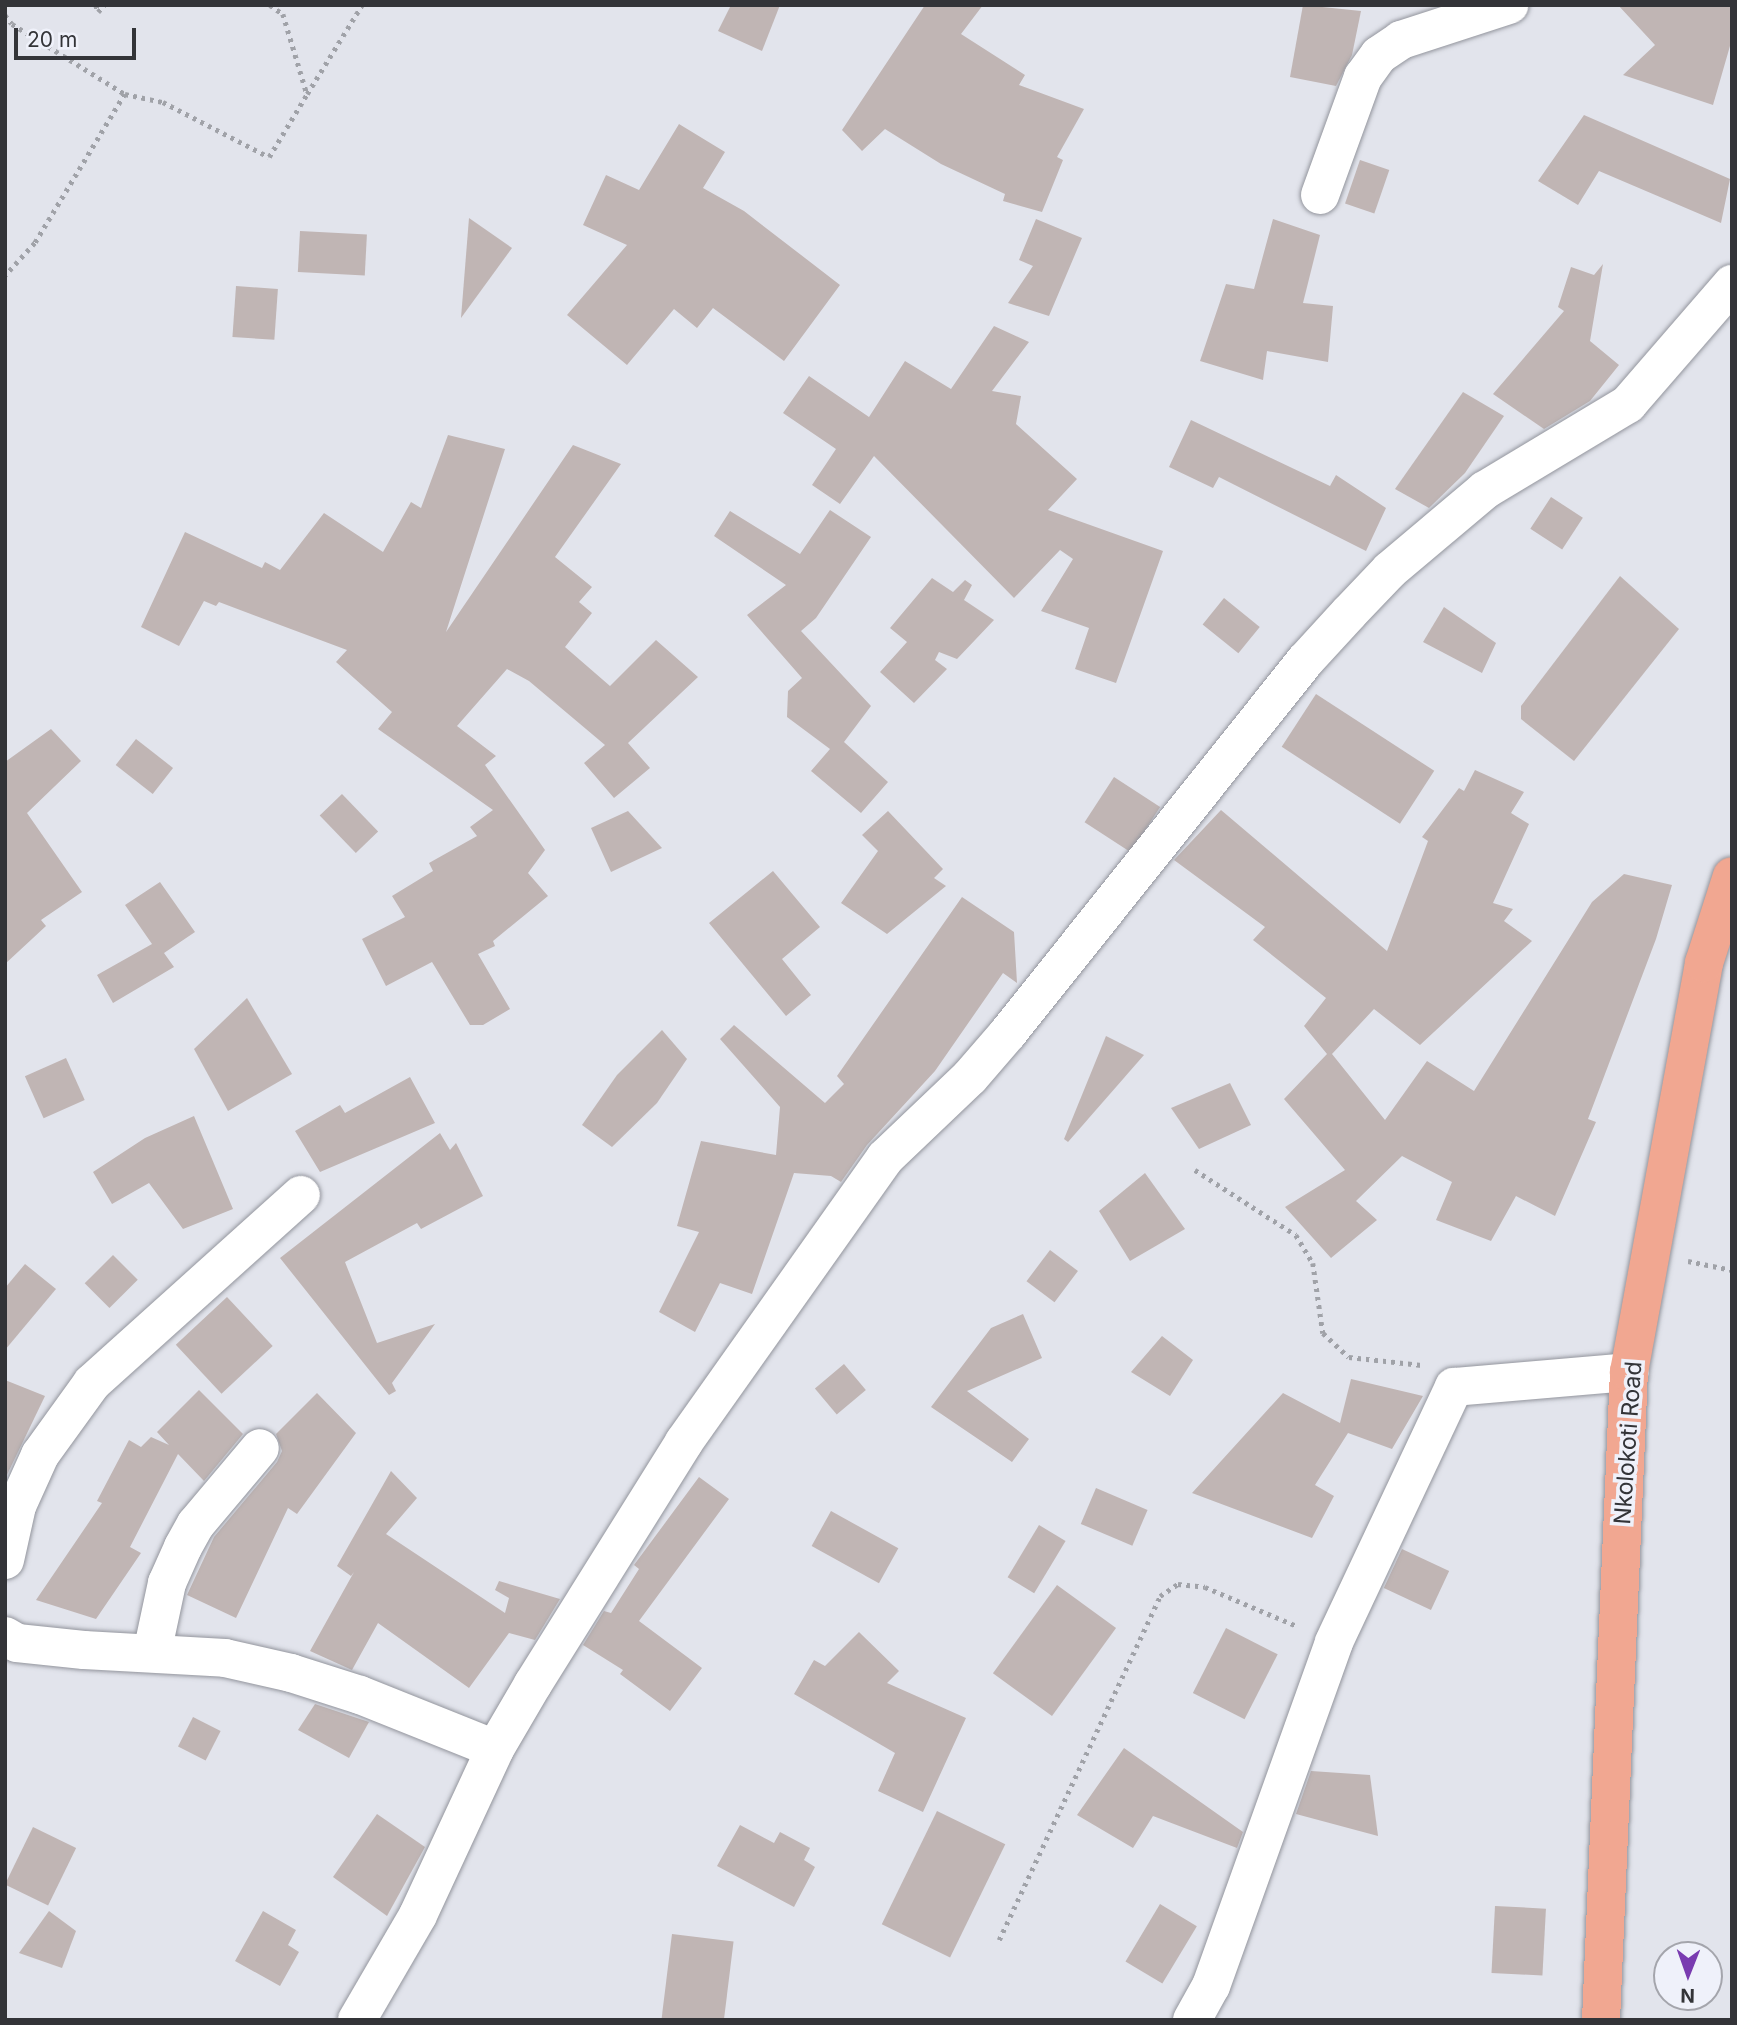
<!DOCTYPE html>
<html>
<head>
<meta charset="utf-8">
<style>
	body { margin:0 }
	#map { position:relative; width:1737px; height:2025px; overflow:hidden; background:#e2e4ec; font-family:Inter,sans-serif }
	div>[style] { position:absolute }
	.building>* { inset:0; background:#c0b5b4; transform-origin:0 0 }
	.path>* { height:4.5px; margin-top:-2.25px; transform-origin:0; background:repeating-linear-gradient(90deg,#a0a2a8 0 3.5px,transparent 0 8.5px) }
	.roads { filter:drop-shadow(0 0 2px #93959d) drop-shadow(0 0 2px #93959d) }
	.minor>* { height:38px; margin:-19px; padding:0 19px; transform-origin:19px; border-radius:19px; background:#fff }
	.major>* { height:38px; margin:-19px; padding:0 19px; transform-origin:19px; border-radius:19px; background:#f1a791 }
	span { translate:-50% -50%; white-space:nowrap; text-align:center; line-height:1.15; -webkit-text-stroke:7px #eff1fa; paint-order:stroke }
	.street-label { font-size:23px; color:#333438 }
	.frame { position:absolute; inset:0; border:7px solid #333438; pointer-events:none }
	.north { position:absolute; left:1653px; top:1941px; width:70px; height:70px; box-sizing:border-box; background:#eff1fa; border:2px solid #a4a5ac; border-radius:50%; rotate:181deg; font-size:19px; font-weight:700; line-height:28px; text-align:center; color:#333438 }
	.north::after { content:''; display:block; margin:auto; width:24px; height:32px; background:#793bb0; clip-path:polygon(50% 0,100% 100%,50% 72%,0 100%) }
	.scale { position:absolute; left:14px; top:28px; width:122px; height:32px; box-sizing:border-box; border:4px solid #333438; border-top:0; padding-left:9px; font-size:21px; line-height:24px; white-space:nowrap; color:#333438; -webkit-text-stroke:5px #eff1fa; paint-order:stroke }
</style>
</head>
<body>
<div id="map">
	<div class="building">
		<div style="clip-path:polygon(731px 5px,780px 5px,762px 51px,718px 31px)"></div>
		<div style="clip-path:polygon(925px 5px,983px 5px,961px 34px,1025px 75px,1019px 85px,1084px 109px,1057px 157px,1063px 160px,1042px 212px,1003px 201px,1005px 194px,941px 164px,885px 129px,862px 151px,842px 130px)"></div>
		<div style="clip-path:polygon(1303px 5px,1361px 11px,1352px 55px,1336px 86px,1290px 77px)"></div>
		<div style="clip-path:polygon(1618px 5px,1732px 5px,1732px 39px,1713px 105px,1623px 75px,1655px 45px)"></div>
		<div style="clip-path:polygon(1584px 115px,1730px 179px,1721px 223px,1599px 171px,1578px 205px,1538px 181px)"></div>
		<div style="clip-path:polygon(679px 124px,725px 152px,703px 188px,744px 211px,840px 285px,784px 361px,713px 308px,697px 328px,674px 309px,627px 365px,567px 315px,627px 245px,583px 225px,606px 175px,639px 190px)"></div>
		<div style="left:1360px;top:160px;width:31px;height:46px;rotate:19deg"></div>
		<div style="clip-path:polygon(469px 218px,512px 248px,461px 318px)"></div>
		<div style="clip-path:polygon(1036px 219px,1082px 238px,1049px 316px,1008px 303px,1033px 266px,1019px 260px)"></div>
		<div style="clip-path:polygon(1273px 219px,1320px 235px,1303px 303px,1333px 306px,1328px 362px,1267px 351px,1263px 380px,1200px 361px,1226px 284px,1254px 289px)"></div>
		<div style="left:300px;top:231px;width:67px;height:41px;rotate:3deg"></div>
		<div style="clip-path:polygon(1603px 264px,1590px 341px,1619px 365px,1590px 401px,1544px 429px,1493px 394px,1564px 311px,1558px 307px,1571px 267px,1594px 275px)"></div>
		<div style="left:236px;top:286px;width:42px;height:51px;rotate:4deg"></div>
		<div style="clip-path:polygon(994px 326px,1029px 342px,992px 391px,1021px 396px,1016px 424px,1077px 479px,1048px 510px,1163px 551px,1116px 683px,1075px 669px,1089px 628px,1041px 611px,1073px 559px,1060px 550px,1014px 598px,874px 456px,840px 504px,812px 485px,836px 449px,783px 413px,809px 376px,869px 417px,905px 361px,951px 389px)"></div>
		<div style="clip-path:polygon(1463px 392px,1504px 416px,1465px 473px,1429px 508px,1395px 489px)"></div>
		<div style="clip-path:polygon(1191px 420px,1330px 486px,1336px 475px,1386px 508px,1366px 551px,1219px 477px,1213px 488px,1169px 467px)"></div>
		<div style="clip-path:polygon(448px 435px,505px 449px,446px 632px,573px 445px,621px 464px,555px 557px,592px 587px,579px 602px,592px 613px,565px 647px,610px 686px,656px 640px,698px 677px,628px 743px,650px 768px,614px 798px,584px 763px,605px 745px,529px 681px,507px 669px,457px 726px,496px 756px,485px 765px,545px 850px,528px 873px,548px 896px,493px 941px,495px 946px,478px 954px,510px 1009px,483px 1025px,470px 1025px,432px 962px,386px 986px,362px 939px,405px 917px,392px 896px,433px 871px,429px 863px,477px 836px,470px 827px,493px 810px,378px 729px,392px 712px,336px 662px,347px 650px,219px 602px,216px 606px,204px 601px,179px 646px,141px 627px,185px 532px,262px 568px,265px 562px,280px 570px,324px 513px,383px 552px,411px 502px,421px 508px)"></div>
		<div style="left:1551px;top:497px;width:38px;height:38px;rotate:33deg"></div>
		<div style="clip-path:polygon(830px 510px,871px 537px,816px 618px,801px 631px,871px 706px,844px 742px,888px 782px,861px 813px,811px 771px,830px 749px,787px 717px,788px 691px,802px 678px,747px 615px,786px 585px,714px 536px,730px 511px,800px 554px)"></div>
		<div style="clip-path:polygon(1620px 576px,1679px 629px,1574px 761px,1521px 719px,1521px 706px)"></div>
		<div style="clip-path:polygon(932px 578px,953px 592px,965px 580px,972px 585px,964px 600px,994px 620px,957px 659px,939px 652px,935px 660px,947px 669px,914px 703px,880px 672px,907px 642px,890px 628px)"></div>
		<div style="left:1224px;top:598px;width:46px;height:34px;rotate:39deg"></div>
		<div style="clip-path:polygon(1444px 607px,1496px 643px,1482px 673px,1423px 642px)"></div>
		<div style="left:1316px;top:694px;width:141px;height:63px;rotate:33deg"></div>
		<div style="clip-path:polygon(51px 729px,81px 761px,27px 813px,82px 892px,41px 920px,46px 926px,5px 964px,5px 762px)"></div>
		<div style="left:136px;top:739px;width:47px;height:33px;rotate:38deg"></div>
		<div style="clip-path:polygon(1475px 770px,1524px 792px,1511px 813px,1529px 824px,1493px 903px,1513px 909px,1504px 921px,1532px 941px,1420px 1045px,1374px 1009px,1332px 1054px,1385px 1120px,1427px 1061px,1474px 1091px,1592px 902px,1624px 874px,1672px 885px,1656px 939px,1588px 1119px,1596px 1122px,1555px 1216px,1516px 1196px,1491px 1241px,1436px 1220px,1452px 1182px,1402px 1156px,1356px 1201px,1377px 1220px,1331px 1258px,1285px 1207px,1345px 1170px,1284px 1099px,1327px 1054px,1304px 1026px,1326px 998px,1253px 940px,1265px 927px,1174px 860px,1221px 810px,1387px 951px,1428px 841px,1422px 837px,1459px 788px,1464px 791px)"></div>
		<div style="left:1114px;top:777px;width:55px;height:54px;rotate:33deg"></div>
		<div style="left:342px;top:794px;width:52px;height:31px;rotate:46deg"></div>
		<div style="clip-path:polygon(628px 811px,662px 848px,611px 872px,591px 828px)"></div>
		<div style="clip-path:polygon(888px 811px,943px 869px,934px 878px,946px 886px,887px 934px,841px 903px,878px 851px,862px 835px)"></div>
		<div style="clip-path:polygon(773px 871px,820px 927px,782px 959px,811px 995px,786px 1016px,709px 923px)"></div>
		<div style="clip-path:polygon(160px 882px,195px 932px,164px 953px,174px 967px,113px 1003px,97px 975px,152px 944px,125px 905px)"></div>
		<div style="clip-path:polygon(962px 897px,1014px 932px,1017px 983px,1003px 973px,935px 1071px,867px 1145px,841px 1182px,831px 1176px,794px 1173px,752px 1294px,720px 1283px,695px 1332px,659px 1312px,699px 1232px,677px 1226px,701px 1141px,776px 1155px,780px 1107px,720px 1039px,734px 1025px,825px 1103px,844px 1084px,837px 1076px)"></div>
		<div style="clip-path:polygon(247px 998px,292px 1074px,228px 1111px,194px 1049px)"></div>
		<div style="clip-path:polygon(662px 1030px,687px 1059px,657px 1103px,612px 1147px,582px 1125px,617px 1075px)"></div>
		<div style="clip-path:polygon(1106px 1036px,1144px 1055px,1068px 1142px,1064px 1139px)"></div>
		<div style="left:66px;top:1058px;width:46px;height:45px;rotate:66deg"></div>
		<div style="clip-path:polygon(410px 1077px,435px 1123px,320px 1172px,295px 1131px,340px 1105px,345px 1113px)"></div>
		<div style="clip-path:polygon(1230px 1083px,1251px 1125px,1199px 1149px,1171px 1108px)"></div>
		<div style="clip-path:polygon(194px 1116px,233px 1209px,183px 1229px,149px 1183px,112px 1204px,93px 1172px,145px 1138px)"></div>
		<div style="clip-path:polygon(440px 1133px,450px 1150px,456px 1143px,483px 1196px,421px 1229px,417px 1223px,345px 1262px,377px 1343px,435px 1324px,392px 1383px,396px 1391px,389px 1395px,280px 1258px)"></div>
		<div style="clip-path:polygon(1145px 1173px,1185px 1229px,1130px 1261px,1099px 1211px)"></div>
		<div style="left:1050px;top:1250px;width:35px;height:39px;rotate:37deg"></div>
		<div style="left:113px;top:1255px;width:35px;height:40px;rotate:45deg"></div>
		<div style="clip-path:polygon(25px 1264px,56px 1289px,5px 1350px,5px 1288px)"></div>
		<div style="left:227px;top:1297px;width:67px;height:70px;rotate:47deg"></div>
		<div style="clip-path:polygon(1023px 1314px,1042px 1358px,967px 1391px,1029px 1439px,1012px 1462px,931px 1407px,991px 1328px)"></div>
		<div style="clip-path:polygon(1162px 1336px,1193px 1360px,1170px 1396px,1131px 1372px)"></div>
		<div style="left:844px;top:1364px;width:34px;height:38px;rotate:50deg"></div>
		<div style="clip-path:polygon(1351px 1379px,1423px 1396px,1392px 1449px,1348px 1433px,1315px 1485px,1334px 1496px,1312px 1538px,1192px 1493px,1283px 1393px,1340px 1423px)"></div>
		<div style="clip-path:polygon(5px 1380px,45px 1396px,5px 1479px)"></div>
		<div style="clip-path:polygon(199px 1390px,243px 1434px,204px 1481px,178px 1454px,130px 1547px,141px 1553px,96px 1619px,36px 1600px,102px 1503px,97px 1501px,129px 1440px,141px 1447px,151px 1437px,169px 1445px,157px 1432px)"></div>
		<div style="clip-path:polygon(317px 1393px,356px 1433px,297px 1514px,288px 1508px,236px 1618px,187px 1595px,214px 1537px,277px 1462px,282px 1451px,276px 1434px)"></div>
		<div style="clip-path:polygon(391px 1471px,417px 1498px,386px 1534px,505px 1613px,509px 1598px,495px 1590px,499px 1581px,560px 1599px,535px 1640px,509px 1633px,469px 1688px,378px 1623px,352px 1670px,310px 1651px,354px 1572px,351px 1576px,337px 1566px)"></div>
		<div style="clip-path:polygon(699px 1477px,729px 1499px,639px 1621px,702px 1668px,670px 1711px,620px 1674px,623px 1670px,583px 1645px,604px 1611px,611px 1613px,639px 1569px,634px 1565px)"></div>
		<div style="left:1096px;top:1488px;width:56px;height:39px;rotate:23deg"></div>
		<div style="left:831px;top:1511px;width:77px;height:40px;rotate:29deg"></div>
		<div style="left:1039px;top:1525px;width:31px;height:61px;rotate:31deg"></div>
		<div style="left:1402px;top:1549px;width:52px;height:43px;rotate:25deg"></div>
		<div style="left:1057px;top:1585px;width:73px;height:109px;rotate:36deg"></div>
		<div style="left:1226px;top:1628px;width:58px;height:73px;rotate:27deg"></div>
		<div style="clip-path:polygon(859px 1632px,899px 1671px,887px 1683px,966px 1718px,923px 1812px,878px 1791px,895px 1753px,794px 1694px,814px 1660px,825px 1666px)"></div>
		<div style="clip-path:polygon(315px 1704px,369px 1722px,349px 1758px,298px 1730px)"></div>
		<div style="left:193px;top:1717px;width:31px;height:33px;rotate:27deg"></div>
		<div style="clip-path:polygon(1124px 1748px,1243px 1832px,1237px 1848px,1153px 1816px,1133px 1848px,1077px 1815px)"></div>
		<div style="clip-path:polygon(1311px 1771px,1370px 1775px,1378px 1836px,1296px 1814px)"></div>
		<div style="left:937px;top:1811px;width:76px;height:126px;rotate:26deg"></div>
		<div style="clip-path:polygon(377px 1814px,425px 1847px,387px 1916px,333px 1877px)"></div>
		<div style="clip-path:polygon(740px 1825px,774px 1843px,780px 1832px,810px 1848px,804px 1860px,815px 1867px,794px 1907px,717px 1866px)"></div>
		<div style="left:33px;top:1827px;width:48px;height:64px;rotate:26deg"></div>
		<div style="left:1160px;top:1904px;width:43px;height:67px;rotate:31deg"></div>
		<div style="left:1495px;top:1906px;width:51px;height:67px;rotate:3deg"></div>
		<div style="clip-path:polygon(49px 1911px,76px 1931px,62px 1968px,19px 1953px)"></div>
		<div style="clip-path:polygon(263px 1911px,296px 1930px,288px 1945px,299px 1952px,280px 1986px,235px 1961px)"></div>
		<div style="left:672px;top:1934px;width:62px;height:87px;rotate:7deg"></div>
	</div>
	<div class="path">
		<div style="left:96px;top:5px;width:7px;rotate:74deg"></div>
		<div style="left:98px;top:12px;width:9px;rotate:-49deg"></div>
		<div style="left:270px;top:5px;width:16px;rotate:35deg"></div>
		<div style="left:283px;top:14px;width:84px;rotate:73.3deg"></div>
		<div style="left:307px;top:94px;width:105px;rotate:-58.3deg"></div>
		<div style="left:5px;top:15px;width:11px;rotate:52deg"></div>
		<div style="left:12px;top:24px;width:133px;rotate:31.8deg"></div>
		<div style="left:125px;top:94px;width:174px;rotate:121.1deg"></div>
		<div style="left:35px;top:243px;width:45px;rotate:132.3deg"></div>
		<div style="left:125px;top:94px;width:39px;rotate:12deg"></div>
		<div style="left:163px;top:102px;width:119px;rotate:27.4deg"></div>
		<div style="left:269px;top:157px;width:74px;rotate:-58.9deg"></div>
		<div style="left:1195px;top:1170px;width:120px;rotate:32.8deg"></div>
		<div style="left:1296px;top:1235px;width:33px;rotate:59deg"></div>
		<div style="left:1313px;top:1263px;width:71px;rotate:81.9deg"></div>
		<div style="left:1323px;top:1333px;width:35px;rotate:43deg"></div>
		<div style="left:1349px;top:1357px;width:73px;rotate:6.3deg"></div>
		<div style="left:1688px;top:1261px;width:45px;rotate:11.6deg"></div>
		<div style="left:999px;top:1940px;width:380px;rotate:-64.9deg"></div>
		<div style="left:1160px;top:1596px;width:22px;rotate:-34deg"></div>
		<div style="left:1178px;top:1584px;width:27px;rotate:6deg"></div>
		<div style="left:1205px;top:1587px;width:100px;rotate:23deg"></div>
	</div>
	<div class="roads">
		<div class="minor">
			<div style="left:1320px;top:195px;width:126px;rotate:-70deg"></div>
			<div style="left:1363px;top:77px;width:27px;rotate:-54deg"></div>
			<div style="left:1379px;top:55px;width:27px;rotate:-34deg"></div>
			<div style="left:1401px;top:40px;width:114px;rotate:-18deg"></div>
			<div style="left:5px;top:1560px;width:55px;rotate:-77.5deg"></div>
			<div style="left:17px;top:1506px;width:56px;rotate:-65.7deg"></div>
			<div style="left:40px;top:1455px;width:89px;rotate:-54.2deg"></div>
			<div style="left:92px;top:1383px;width:281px;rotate:-42deg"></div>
			<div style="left:5px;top:1636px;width:14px;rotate:30deg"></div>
			<div style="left:17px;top:1643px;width:67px;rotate:6deg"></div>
			<div style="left:84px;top:1650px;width:141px;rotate:3.2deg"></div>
			<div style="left:225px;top:1658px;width:68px;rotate:12.8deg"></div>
			<div style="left:291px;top:1673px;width:72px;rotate:17.7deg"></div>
			<div style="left:360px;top:1695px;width:145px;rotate:21.8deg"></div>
			<div style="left:152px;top:1653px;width:72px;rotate:-77.9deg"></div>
			<div style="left:167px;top:1583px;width:39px;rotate:-66deg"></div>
			<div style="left:183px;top:1547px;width:26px;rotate:-61deg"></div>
			<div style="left:196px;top:1524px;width:99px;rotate:-49.9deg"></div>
			<div style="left:357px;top:2020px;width:121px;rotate:-59.8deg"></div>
			<div style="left:418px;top:1915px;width:183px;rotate:-65.1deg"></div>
			<div style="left:495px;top:1749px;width:75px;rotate:-59.7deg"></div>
			<div style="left:533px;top:1684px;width:285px;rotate:-58deg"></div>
			<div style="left:684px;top:1442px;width:348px;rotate:-54.7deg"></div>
			<div style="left:885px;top:1158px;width:117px;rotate:-43.6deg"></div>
			<div style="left:970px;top:1077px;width:58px;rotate:-49.2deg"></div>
			<div style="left:1008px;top:1033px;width:476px;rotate:-51.4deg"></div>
			<div style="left:1305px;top:661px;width:65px;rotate:-47.5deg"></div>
			<div style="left:1349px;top:613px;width:59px;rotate:-46.4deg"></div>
			<div style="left:1390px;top:570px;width:124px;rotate:-40.1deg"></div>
			<div style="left:1485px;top:490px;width:167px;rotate:-31deg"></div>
			<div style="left:1628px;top:404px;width:159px;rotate:-49.1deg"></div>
			<div style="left:1192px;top:2020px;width:39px;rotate:-61deg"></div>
			<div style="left:1211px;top:1986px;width:365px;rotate:-70.3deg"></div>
			<div style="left:1334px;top:1642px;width:282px;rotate:-64.8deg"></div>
			<div style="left:1454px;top:1387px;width:176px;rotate:-4.9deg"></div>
		</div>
		<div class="major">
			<div style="left:1601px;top:2020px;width:649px;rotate:-87.53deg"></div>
			<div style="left:1629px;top:1372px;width:416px;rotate:-79.6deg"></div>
			<div style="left:1704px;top:963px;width:91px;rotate:-72.2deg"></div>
		</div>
	</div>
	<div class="street-label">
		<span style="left:1628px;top:1443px;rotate:-86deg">Nkolokoti Road</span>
	</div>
	<div class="frame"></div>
	<div class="north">N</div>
	<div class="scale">20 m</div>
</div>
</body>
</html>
